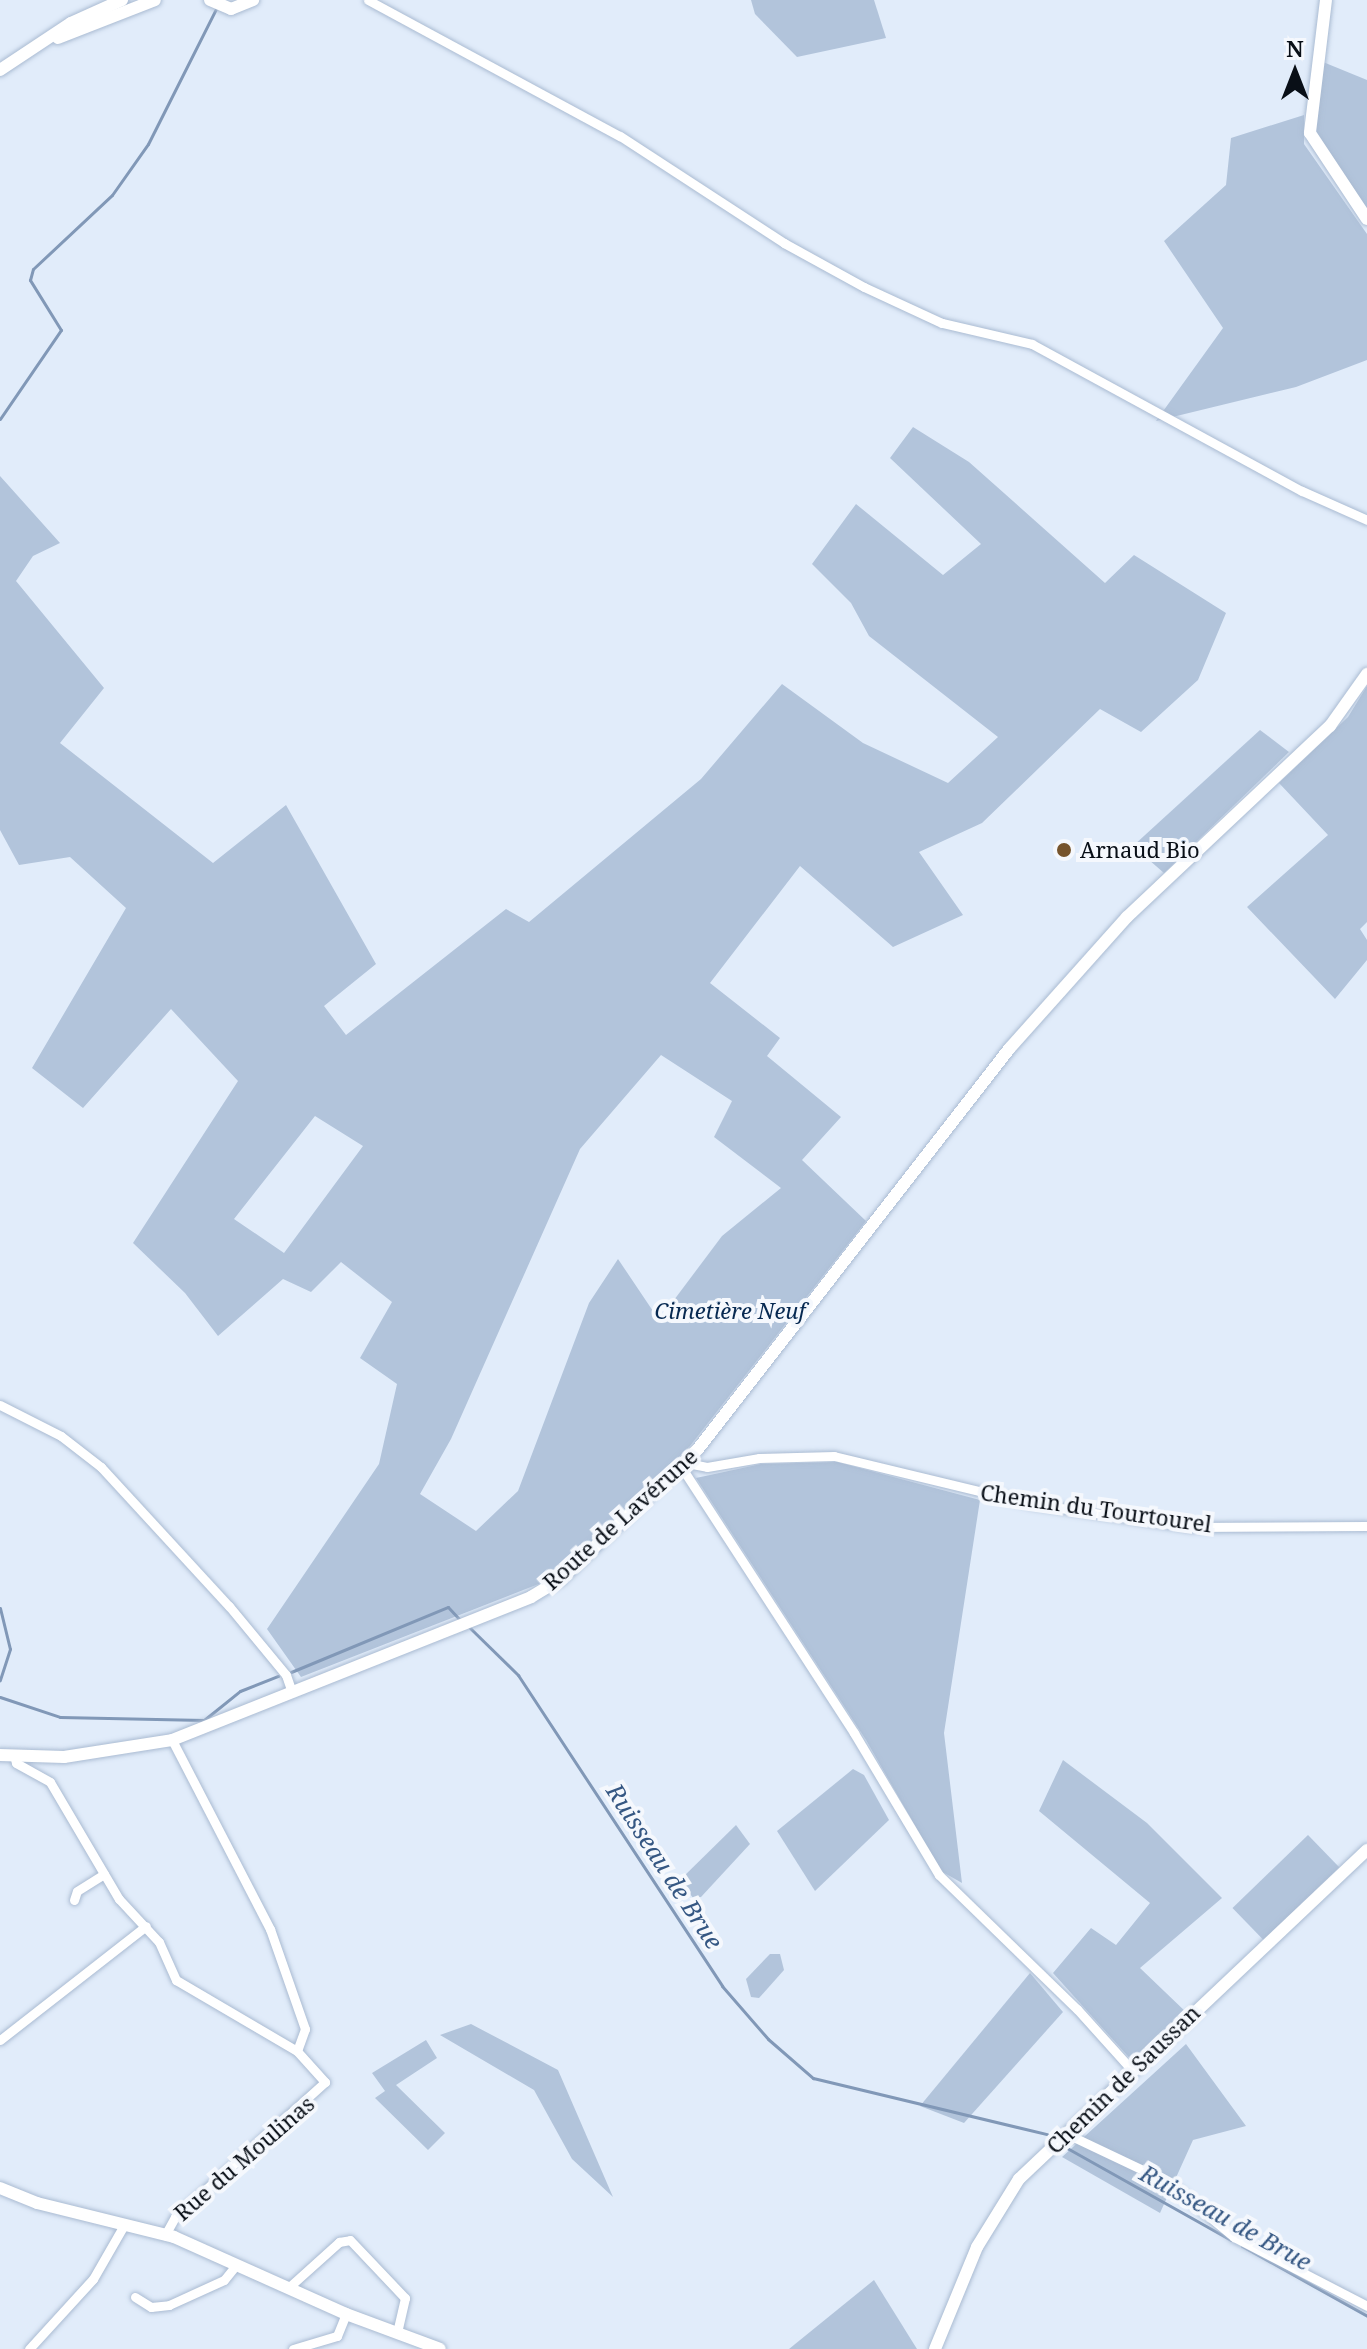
<!DOCTYPE html>
<html>
<head>
<meta charset="utf-8">
<style>
	body { margin:0 }
	#map { position:relative; width:1367px; height:2349px; overflow:hidden; background:#e1ecfa; font-family:"Noto Serif",serif }
	div>[style] { position:absolute }
	.green>* { inset:0; background:#b2c4db; transform-origin:0 0 }
	.stream>* { height:3px; margin:-1.5px; padding:0 1.5px; transform-origin:1.5px; border-radius:1.5px; background:#8198b7 }
	.roads { filter:drop-shadow(0 0 2px #aabbd2) drop-shadow(0 0 2px #aabbd2) }
	.street>* { height:9px; margin:-4.5px; padding:0 4.5px; transform-origin:4.5px; border-radius:4.5px; background:#fff }
	.secondary>* { height:12px; margin:-6px; padding:0 6px; transform-origin:6px; border-radius:6px; background:#fff }
	.dots>* { width:22px; height:22px; translate:-50% -50%; box-sizing:border-box; border:4px solid #f5f8fd; border-radius:50% }
	span { translate:-50% -50%; white-space:nowrap; text-align:center; line-height:1.15; -webkit-text-stroke:8px #f5f8fd; paint-order:stroke }
	.poi-label { font-size:22px; color:#090f17 }
	.left { translate:0 -50%; text-align:left }
	.park-label { font-size:22px; color:#072951; font-style:italic }
	.street-label { font-size:22px; color:#090f17 }
	.water-label { font-size:24px; color:#355783; font-style:italic }
	.north { position:absolute; left:1255px; top:32px; width:80px; height:80px; -webkit-text-stroke:6px #f5f8fd; paint-order:stroke; rotate:0deg; font-size:22px; font-weight:700; line-height:32px; text-align:center; color:#090f17 }
	.north::after { content:''; display:block; margin:auto; width:28px; height:36px; background:#090f17; clip-path:polygon(50% 0,100% 100%,50% 72%,0 100%) }
</style>
</head>
<body>
<div id="map">
	<div class="green">
		<div style="clip-path:polygon(751px 0,874px 0,886px 38px,797px 57px,755px 14px)"></div>
		<div style="clip-path:polygon(1323px 62px,1367px 80px,1367px 210px,1315px 132px)"></div>
		<div style="clip-path:polygon(1304px 115px,1304px 144px,1367px 234px,1367px 360px,1296px 387px,1156px 421px,1223px 328px,1164px 241px,1226px 185px,1231px 138px)"></div>
		<div style="clip-path:polygon(evenodd,913px 427px,969px 462px,1105px 583px,1134px 555px,1226px 613px,1198px 680px,1141px 732px,1100px 709px,982px 823px,919px 852px,963px 915px,893px 947px,800px 866px,710px 983px,780px 1038px,767px 1056px,841px 1117px,802px 1160px,866px 1221px,690px 1446px,554px 1578px,301px 1677px,267px 1629px,379px 1464px,397px 1384px,360px 1358px,392px 1302px,341px 1262px,311px 1292px,283px 1279px,218px 1336px,185px 1293px,133px 1243px,238px 1081px,171px 1009px,83px 1108px,32px 1068px,126px 908px,70px 857px,19px 865px,0 830px,0 476px,60px 543px,33px 556px,16px 581px,104px 688px,60px 743px,213px 863px,286px 805px,376px 964px,324px 1006px,346px 1035px,506px 909px,529px 922px,701px 779px,782px 684px,863px 743px,948px 783px,998px 737px,869px 636px,851px 603px,812px 564px,856px 504px,943px 575px,981px 544px,890px 458px,913px 427px,661px 1055px,732px 1101px,714px 1137px,781px 1188px,722px 1236px,659px 1320px,618px 1259px,589px 1303px,518px 1491px,476px 1531px,420px 1494px,451px 1439px,580px 1149px,661px 1055px,913px 427px,315px 1116px,363px 1146px,284px 1253px,234px 1219px,315px 1116px)"></div>
		<div style="clip-path:polygon(1367px 686px,1367px 922px,1360px 929px,1367px 940px,1367px 960px,1335px 999px,1247px 907px,1328px 835px,1279px 783px,1348px 717px)"></div>
		<div style="clip-path:polygon(1260px 730px,1289px 752px,1164px 873px,1133px 846px)"></div>
		<div style="clip-path:polygon(837px 1462px,980px 1500px,944px 1733px,962px 1883px,941px 1871px,866px 1740px,696px 1478px,761px 1464px)"></div>
		<div style="clip-path:polygon(1063px 1760px,1147px 1823px,1222px 1898px,1140px 1968px,1188px 2014px,1135px 2064px,1053px 1973px,1091px 1928px,1116px 1945px,1150px 1903px,1039px 1811px)"></div>
		<div style="clip-path:polygon(853px 1769px,864px 1775px,889px 1820px,815px 1891px,777px 1831px)"></div>
		<div style="clip-path:polygon(736px 1825px,750px 1844px,701px 1897px,693px 1898px,680px 1880px)"></div>
		<div style="left:1308px;top:1835px;width:45px;height:105px;rotate:46deg"></div>
		<div style="clip-path:polygon(770px 1954px,780px 1954px,784px 1970px,759px 1998px,751px 1997px,746px 1979px)"></div>
		<div style="clip-path:polygon(1030px 1973px,1063px 2012px,964px 2123px,920px 2106px)"></div>
		<div style="clip-path:polygon(471px 2024px,558px 2070px,613px 2197px,572px 2159px,534px 2090px,440px 2035px)"></div>
		<div style="clip-path:polygon(426px 2040px,437px 2058px,396px 2085px,445px 2133px,428px 2150px,375px 2098px,385px 2091px,372px 2073px)"></div>
		<div style="clip-path:polygon(1186px 2044px,1246px 2126px,1193px 2140px,1160px 2213px,1062px 2157px)"></div>
		<div style="clip-path:polygon(874px 2280px,917px 2349px,789px 2349px)"></div>
	</div>
	<div class="stream">
		<div style="left:0;top:419px;width:108px;rotate:-55.6deg"></div>
		<div style="left:61px;top:330px;width:59px;rotate:-121.8deg"></div>
		<div style="left:30px;top:280px;width:11px;rotate:-75deg"></div>
		<div style="left:33px;top:269px;width:108px;rotate:-43.1deg"></div>
		<div style="left:112px;top:195px;width:62px;rotate:-54.8deg"></div>
		<div style="left:148px;top:144px;width:151px;rotate:-63.3deg"></div>
		<div style="left:0;top:1608px;width:42px;rotate:76.3deg"></div>
		<div style="left:10px;top:1649px;width:33px;rotate:108deg"></div>
		<div style="left:469px;top:1627px;width:69px;rotate:44.4deg"></div>
		<div style="left:518px;top:1675px;width:372px;rotate:56.7deg"></div>
		<div style="left:722px;top:1986px;width:70px;rotate:49deg"></div>
		<div style="left:768px;top:2039px;width:60px;rotate:40.9deg"></div>
		<div style="left:813px;top:2078px;width:248px;rotate:13.5deg"></div>
		<div style="left:291px;top:1672px;width:170px;rotate:-22.5deg"></div>
		<div style="left:448px;top:1607px;width:18px;rotate:47deg"></div>
		<div style="left:0;top:1697px;width:63px;rotate:18.4deg"></div>
		<div style="left:60px;top:1717px;width:144px;rotate:1.2deg"></div>
		<div style="left:204px;top:1720px;width:46px;rotate:-38.9deg"></div>
		<div style="left:240px;top:1691px;width:41px;rotate:-21.5deg"></div>
		<div style="left:1067px;top:2148px;width:188px;rotate:29.3deg"></div>
		<div style="left:1242px;top:2246px;width:143px;rotate:29.2deg"></div>
	</div>
	<div class="roads">
		<div class="street">
			<div style="left:368px;top:0;width:286px;rotate:28.4deg"></div>
			<div style="left:620px;top:136px;width:196px;rotate:33.1deg"></div>
			<div style="left:784px;top:243px;width:91px;rotate:28.8deg"></div>
			<div style="left:864px;top:287px;width:86px;rotate:24.8deg"></div>
			<div style="left:942px;top:323px;width:92px;rotate:13.1deg"></div>
			<div style="left:1032px;top:344px;width:307px;rotate:28.6deg"></div>
			<div style="left:1302px;top:491px;width:71px;rotate:24deg"></div>
			<div style="left:0;top:1405px;width:68px;rotate:26.9deg"></div>
			<div style="left:61px;top:1436px;width:51px;rotate:37.8deg"></div>
			<div style="left:101px;top:1467px;width:189px;rotate:47.4deg"></div>
			<div style="left:229px;top:1606px;width:89px;rotate:50.4deg"></div>
			<div style="left:286px;top:1675px;width:18px;rotate:71deg"></div>
			<div style="left:687px;top:1463px;width:20px;rotate:11deg"></div>
			<div style="left:707px;top:1467px;width:53px;rotate:-9.8deg"></div>
			<div style="left:759px;top:1458px;width:75px;rotate:-1.5deg"></div>
			<div style="left:834px;top:1456px;width:205px;rotate:13.6deg"></div>
			<div style="left:1033px;top:1504px;width:160px;rotate:8.3deg"></div>
			<div style="left:1191px;top:1527px;width:176px;rotate:-0.3deg"></div>
			<div style="left:682px;top:1468px;width:316px;rotate:57deg"></div>
			<div style="left:854px;top:1733px;width:165px;rotate:59.1deg"></div>
			<div style="left:939px;top:1875px;width:192px;rotate:44.2deg"></div>
			<div style="left:1077px;top:2009px;width:82px;rotate:48deg"></div>
			<div style="left:172px;top:1740px;width:213px;rotate:62.6deg"></div>
			<div style="left:270px;top:1929px;width:106px;rotate:70.7deg"></div>
			<div style="left:305px;top:2029px;width:23px;rotate:110deg"></div>
			<div style="left:14px;top:1755px;width:8px;rotate:76deg"></div>
			<div style="left:16px;top:1763px;width:39px;rotate:29deg"></div>
			<div style="left:50px;top:1782px;width:136px;rotate:59.5deg"></div>
			<div style="left:119px;top:1899px;width:59px;rotate:47.1deg"></div>
			<div style="left:159px;top:1942px;width:42px;rotate:65.9deg"></div>
			<div style="left:176px;top:1980px;width:140px;rotate:30.4deg"></div>
			<div style="left:297px;top:2051px;width:42px;rotate:47.9deg"></div>
			<div style="left:325px;top:2082px;width:202px;rotate:138deg"></div>
			<div style="left:175px;top:2217px;width:21px;rotate:119deg"></div>
			<div style="left:74px;top:1900px;width:9px;rotate:-72deg"></div>
			<div style="left:77px;top:1891px;width:32px;rotate:-32deg"></div>
			<div style="left:0;top:2040px;width:185px;rotate:-38deg"></div>
			<div style="left:1067px;top:2134px;width:112px;rotate:25.4deg"></div>
			<div style="left:1168px;top:2182px;width:86px;rotate:39.8deg"></div>
			<div style="left:1234px;top:2237px;width:150px;rotate:27.4deg"></div>
			<div style="left:288px;top:2288px;width:69px;rotate:-42deg"></div>
			<div style="left:339px;top:2242px;width:11px;rotate:-10deg"></div>
			<div style="left:350px;top:2240px;width:80px;rotate:46.5deg"></div>
			<div style="left:405px;top:2298px;width:35px;rotate:103deg"></div>
			<div style="left:135px;top:2297px;width:19px;rotate:32deg"></div>
			<div style="left:151px;top:2307px;width:18px;rotate:-6deg"></div>
			<div style="left:169px;top:2305px;width:60px;rotate:-24.4deg"></div>
			<div style="left:224px;top:2280px;width:19px;rotate:-51deg"></div>
			<div style="left:29px;top:2349px;width:95px;rotate:-47.6deg"></div>
			<div style="left:93px;top:2279px;width:62px;rotate:-60.1deg"></div>
			<div style="left:293px;top:2349px;width:46px;rotate:-16.5deg"></div>
			<div style="left:337px;top:2336px;width:24px;rotate:-68deg"></div>
		</div>
		<div class="secondary">
			<div style="left:210px;top:0;width:23px;rotate:23deg"></div>
			<div style="left:231px;top:9px;width:24px;rotate:-22deg"></div>
			<div style="left:1326px;top:0;width:134px;rotate:96.9deg"></div>
			<div style="left:1310px;top:133px;width:103px;rotate:56.5deg"></div>
			<div style="left:58px;top:38px;width:104px;rotate:-21.4deg"></div>
			<div style="left:0;top:70px;width:85px;rotate:-33.5deg"></div>
			<div style="left:71px;top:23px;width:56px;rotate:-24.3deg"></div>
			<div style="left:0;top:1755px;width:64px;rotate:1.8deg"></div>
			<div style="left:64px;top:1757px;width:109px;rotate:-8.9deg"></div>
			<div style="left:172px;top:1740px;width:386px;rotate:-21.7deg"></div>
			<div style="left:531px;top:1597px;width:35px;rotate:-31deg"></div>
			<div style="left:561px;top:1579px;width:189px;rotate:-43.5deg"></div>
			<div style="left:698px;top:1449px;width:507px;rotate:-52.13deg"></div>
			<div style="left:1009px;top:1049px;width:177px;rotate:-48.2deg"></div>
			<div style="left:1127px;top:917px;width:279px;rotate:-43.3deg"></div>
			<div style="left:1330px;top:726px;width:64px;rotate:-54.6deg"></div>
			<div style="left:0;top:2188px;width:40px;rotate:22deg"></div>
			<div style="left:37px;top:2203px;width:141px;rotate:13.9deg"></div>
			<div style="left:174px;top:2237px;width:188px;rotate:24.1deg"></div>
			<div style="left:346px;top:2314px;width:100px;rotate:20.4deg"></div>
			<div style="left:935px;top:2349px;width:110px;rotate:-67.6deg"></div>
			<div style="left:977px;top:2247px;width:80px;rotate:-58.3deg"></div>
			<div style="left:1019px;top:2179px;width:479px;rotate:-43.4deg"></div>
		</div>
	</div>
	<div class="dots">
		<div style="left:1064px;top:850px;background:#76542c"></div>
	</div>
	<div class="poi-label">
		<span class="left" style="left:1080px;top:850px">Arnaud Bio</span>
	</div>
	<div class="park-label">
		<span style="left:730px;top:1311px">Cimetière Neuf</span>
	</div>
	<div class="street-label">
		<span style="left:1096px;top:1508px;rotate:8deg">Chemin du Tourtourel</span>
		<span style="left:620px;top:1519px;rotate:-42deg">Route de Lavérune</span>
		<span style="left:1123px;top:2079px;rotate:-44deg">Chemin de Saussan</span>
		<span style="left:244px;top:2158px;rotate:-41deg">Rue du Moulinas</span>
	</div>
	<div class="water-label">
		<span style="left:665px;top:1866px;rotate:57deg">Ruisseau de Brue</span>
		<span style="left:1226px;top:2217px;rotate:29deg">Ruisseau de Brue</span>
	</div>
	<div class="north">N</div>
</div>
</body>
</html>
